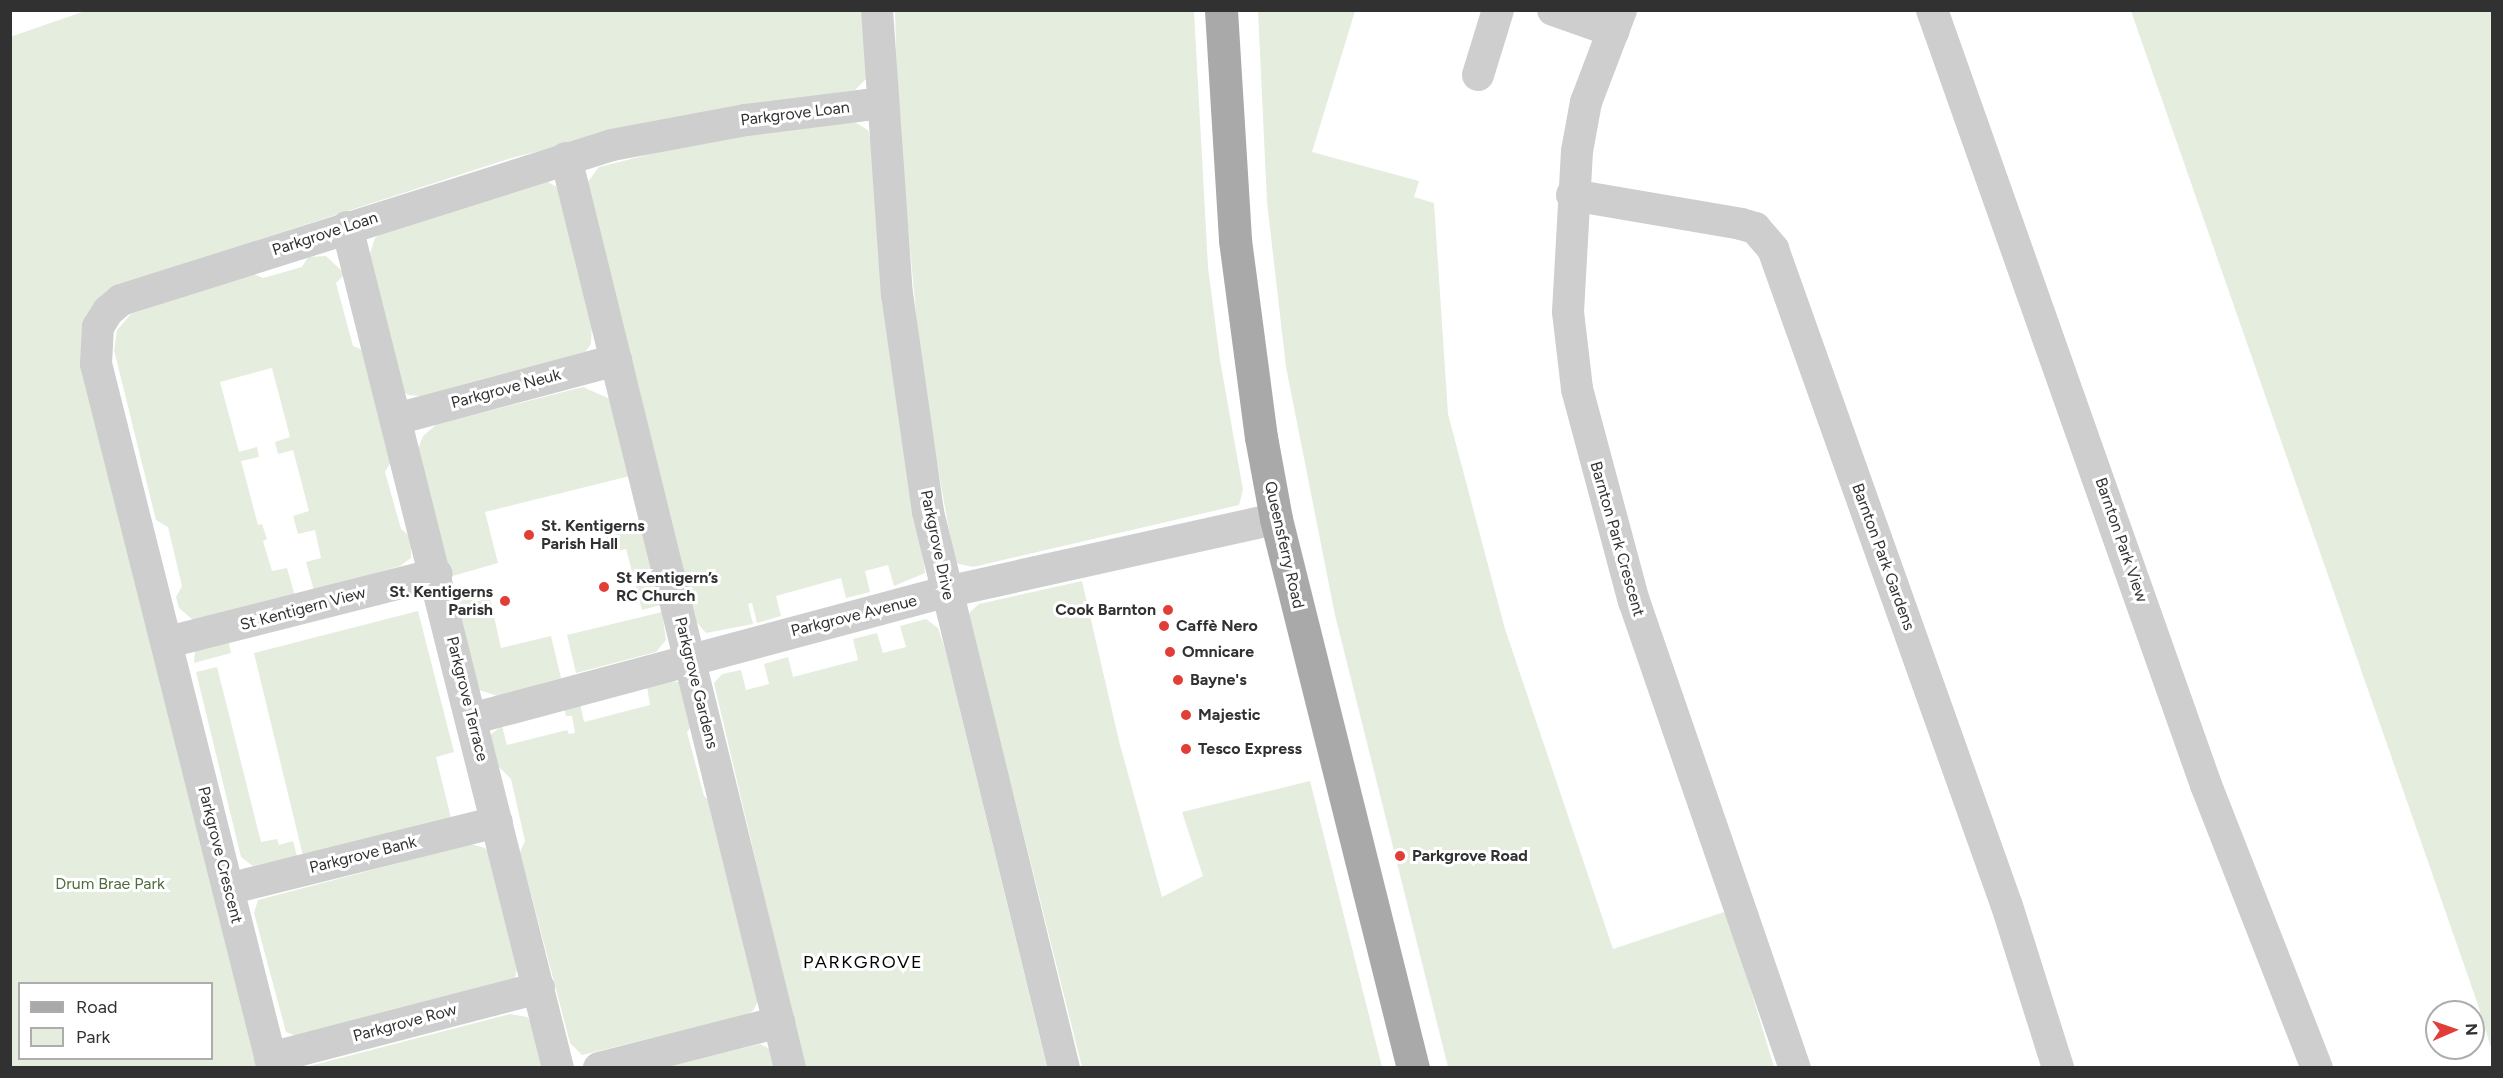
<!DOCTYPE html>
<html>
<head>
<meta charset="utf-8">
<style>
	body { margin:0 }
	#map { position:relative; width:2503px; height:1078px; overflow:hidden; background:#fff; font-family:Figtree,sans-serif }
	div>[style] { position:absolute }
	.green>* { inset:0; background:#e5eddf }
	.minor>* { height:32px; margin:-16px; padding:0 16px; transform-origin:16px; border-radius:16px; background:#cecece }
	.major>* { height:33px; margin:-16.5px; padding:0 16.5px; transform-origin:16.5px; border-radius:16.5px; background:#a9a9a9 }
	.dots>* { width:16px; height:16px; translate:-50% -50%; box-sizing:border-box; border:3px solid #fff; border-radius:50% }
	span { translate:-50% -50%; white-space:nowrap; text-align:center; line-height:1.15; -webkit-text-stroke:6px #fff; paint-order:stroke }
	.street-label { font-size:16px; color:#313131 }
	.poi-label { font-size:16px; color:#313131; font-weight:700 }
	.left { translate:0 -50%; text-align:left }
	.right { translate:-100% -50%; text-align:right }
	.park-label { font-size:16px; color:#4f6c3e }
	.neighbourhood-label { font-size:18px; color:#000; letter-spacing:1.5px }
	.frame { position:absolute; inset:0; border:12px solid #313131; pointer-events:none }
	.legend { position:absolute; left:18px; top:982px; width:195px; height:78px; box-sizing:border-box; background:#fff; border:2px solid #adadad; margin:0; padding:8px 10px; list-style:none; font-size:18px; color:#313131 }
	.legend li { display:flex; align-items:center; gap:12px; height:30px }
	.legend b { width:30px; border:2px solid #adadad }
	.north { position:absolute; left:2425px; top:1000px; width:60px; height:60px; box-sizing:border-box; background:#fff; border:2px solid #adadad; border-radius:50%; rotate:88deg; font-size:16px; font-weight:700; line-height:24px; text-align:center; color:#313131 }
	.north::after { content:''; display:block; margin:auto; width:21px; height:27px; background:#e23e38; clip-path:polygon(50% 0,100% 100%,50% 72%,0 100%) }
</style>
</head>
<body>
<div id="map">
	<div class="green">
		<div style="clip-path:polygon(evenodd,88px 10px,862px 11px,868px 77px,855px 90px,678px 117px,515px 157px,118px 285px,91px 308px,82px 329px,81px 355px,257px 1067px,11px 1067px,10px 37px,88px 10px,20px 984px,212px 984px,212px 1058px,20px 1058px,20px 984px)"></div>
		<div style="clip-path:polygon(895px 11px,1194px 11px,1208px 267px,1220px 360px,1243px 490px,1239px 505px,973px 567px,955px 563px,922px 379px,898px 117px)"></div>
		<div style="clip-path:polygon(1258px 11px,1355px 11px,1312px 152px,1419px 181px,1414px 197px,1434px 203px,1448px 414px,1505px 629px,1613px 949px,1727px 911px,1774px 1067px,1448px 1067px,1335px 615px,1286px 367px,1267px 202px)"></div>
		<div style="clip-path:polygon(2131px 11px,2492px 11px,2492px 1051px,2477px 1002px)"></div>
		<div style="clip-path:polygon(853px 121px,868px 130px,871px 142px,925px 573px,894px 586px,888px 565px,865px 571px,870px 592px,846px 598px,841px 578px,776px 596px,781px 616px,757px 623px,752px 603px,748px 604px,753px 624px,706px 633px,694px 619px,587px 183px,599px 167px,703px 141px)"></div>
		<div style="clip-path:polygon(546px 181px,557px 187px,592px 322px,591px 344px,585px 352px,421px 396px,408px 395px,403px 391px,369px 257px,375px 238px,383px 232px)"></div>
		<div style="clip-path:polygon(326px 256px,345px 274px,336px 283px,353px 346px,363px 350px,391px 462px,385px 472px,401px 529px,411px 537px,411px 558px,400px 566px,314px 591px,306px 562px,321px 558px,315px 530px,298px 534px,293px 516px,309px 511px,293px 450px,278px 454px,275px 442px,290px 437px,272px 368px,220px 382px,239px 452px,257px 447px,259px 457px,241px 461px,258px 525px,262px 524px,267px 539px,263px 541px,272px 571px,287px 568px,295px 596px,193px 620px,179px 608px,176px 597px,182px 586px,168px 527px,156px 520px,114px 350px,117px 330px,131px 314px,252px 273px,263px 278px,302px 267px,308px 257px)"></div>
		<div style="clip-path:polygon(583px 387px,610px 399px,630px 476px,485px 512px,498px 563px,449px 577px,417px 452px,423px 436px,437px 424px)"></div>
		<div style="clip-path:polygon(641px 528px,661px 605px,642px 610px,626px 549px,610px 552px,606px 537px)"></div>
		<div style="clip-path:polygon(1082px 581px,1119px 741px,1162px 897px,1203px 876px,1182px 812px,1310px 781px,1382px 1067px,1082px 1067px,969px 617px,970px 612px,979px 604px)"></div>
		<div style="clip-path:polygon(467px 595px,474px 602px,490px 598px,501px 648px,551px 636px,561px 678px,498px 696px,479px 690px,453px 599px)"></div>
		<div style="clip-path:polygon(418px 611px,454px 752px,436px 757px,451px 818px,303px 856px,254px 653px)"></div>
		<div style="clip-path:polygon(662px 612px,666px 640px,656px 652px,576px 673px,567px 635px)"></div>
		<div style="clip-path:polygon(926px 619px,938px 628px,945px 649px,1047px 1067px,804px 1067px,714px 683px,722px 674px,741px 670px,746px 690px,769px 684px,764px 664px,788px 657px,793px 677px,858px 660px,853px 639px,877px 633px,883px 653px,906px 647px,900px 626px)"></div>
		<div style="clip-path:polygon(228px 639px,231px 653px,194px 663px,195px 651px)"></div>
		<div style="clip-path:polygon(217px 667px,261px 842px,277px 839px,279px 845px,293px 841px,297px 856px,253px 866px,241px 857px,196px 672px)"></div>
		<div style="clip-path:polygon(670px 681px,679px 682px,694px 723px,687px 732px,704px 796px,715px 805px,760px 997px,753px 1011px,745px 1015px,582px 1055px,570px 1043px,520px 852px,525px 841px,511px 779px,495px 763px,490px 735px,502px 726px,507px 745px,567px 730px,569px 734px,575px 733px,572px 716px,566px 716px,564px 707px,580px 703px,584px 722px,650px 705px,647px 687px)"></div>
		<div style="clip-path:polygon(471px 844px,485px 848px,494px 859px,518px 964px,515px 978px,296px 1036px,286px 1032px,254px 913px,258px 900px)"></div>
		<div style="clip-path:polygon(510px 1014px,527px 1017px,533px 1024px,545px 1068px,302px 1068px)"></div>
		<div style="clip-path:polygon(760px 1044px,772px 1050px,778px 1068px,661px 1068px)"></div>
	</div>
	<div class="minor">
		<div style="left:877px;top:10px;width:285px;rotate:86deg"></div>
		<div style="left:897px;top:294px;width:220px;rotate:81.9deg"></div>
		<div style="left:928px;top:512px;width:572px;rotate:76.26deg"></div>
		<div style="left:1553px;top:10px;width:64px;rotate:19.3deg"></div>
		<div style="left:1621px;top:10px;width:98px;rotate:110.8deg"></div>
		<div style="left:1586px;top:102px;width:50px;rotate:100.4deg"></div>
		<div style="left:1577px;top:151px;width:161px;rotate:93.2deg"></div>
		<div style="left:1568px;top:312px;width:78px;rotate:83.3deg"></div>
		<div style="left:1577px;top:389px;width:220px;rotate:75deg"></div>
		<div style="left:1634px;top:601px;width:494px;rotate:71deg"></div>
		<div style="left:1932px;top:10px;width:822px;rotate:70.53deg"></div>
		<div style="left:2206px;top:785px;width:304px;rotate:68.6deg"></div>
		<div style="left:1478px;top:75px;width:68px;rotate:-72.9deg"></div>
		<div style="left:566px;top:158px;width:937px;rotate:76.17deg"></div>
		<div style="left:1572px;top:195px;width:171px;rotate:9.7deg"></div>
		<div style="left:1741px;top:224px;width:15px;rotate:16deg"></div>
		<div style="left:1755px;top:228px;width:28px;rotate:49deg"></div>
		<div style="left:1773px;top:249px;width:697px;rotate:70.4deg"></div>
		<div style="left:2007px;top:906px;width:170px;rotate:72.5deg"></div>
		<div style="left:347px;top:227px;width:867px;rotate:75.92deg"></div>
		<div style="left:396px;top:419px;width:228px;rotate:-15deg"></div>
		<div style="left:168px;top:642px;width:277px;rotate:-14.2deg"></div>
		<div style="left:471px;top:719px;width:492px;rotate:-15deg"></div>
		<div style="left:946px;top:592px;width:338px;rotate:-12.5deg"></div>
		<div style="left:228px;top:889px;width:277px;rotate:-14deg"></div>
		<div style="left:270px;top:1058px;width:278px;rotate:-14.6deg"></div>
		<div style="left:273px;top:1068px;width:726px;rotate:-104.11deg"></div>
		<div style="left:96px;top:364px;width:37px;rotate:-87deg"></div>
		<div style="left:98px;top:327px;width:19px;rotate:-58deg"></div>
		<div style="left:108px;top:311px;width:17px;rotate:-40deg"></div>
		<div style="left:121px;top:300px;width:515px;rotate:-17.52deg"></div>
		<div style="left:612px;top:145px;width:136px;rotate:-10.6deg"></div>
		<div style="left:746px;top:120px;width:138px;rotate:-7.1deg"></div>
		<div style="left:599px;top:1068px;width:186px;rotate:-14.3deg"></div>
	</div>
	<div class="major">
		<div style="left:1221px;top:10px;width:230px;rotate:86.5deg"></div>
		<div style="left:1235px;top:240px;width:199px;rotate:82.5deg"></div>
		<div style="left:1261px;top:437px;width:83px;rotate:79.6deg"></div>
		<div style="left:1276px;top:519px;width:566px;rotate:75.99deg"></div>
	</div>
	<div class="dots">
		<div style="left:529px;top:535px;background:#e23e38"></div>
		<div style="left:604px;top:587px;background:#e23e38"></div>
		<div style="left:505px;top:601px;background:#e23e38"></div>
		<div style="left:1168px;top:610px;background:#e23e38"></div>
		<div style="left:1164px;top:626px;background:#e23e38"></div>
		<div style="left:1170px;top:652px;background:#e23e38"></div>
		<div style="left:1178px;top:680px;background:#e23e38"></div>
		<div style="left:1186px;top:715px;background:#e23e38"></div>
		<div style="left:1186px;top:749px;background:#e23e38"></div>
		<div style="left:1400px;top:856px;background:#e23e38"></div>
	</div>
	<div class="street-label">
		<span style="left:795px;top:114px;rotate:-7deg">Parkgrove Loan</span>
		<span style="left:325px;top:234px;rotate:-18deg">Parkgrove Loan</span>
		<span style="left:506px;top:389px;rotate:-15deg">Parkgrove Neuk</span>
		<span style="left:1617px;top:539px;rotate:74deg">Barnton Park Crescent</span>
		<span style="left:2121px;top:540px;rotate:71deg">Barnton Park View</span>
		<span style="left:937px;top:545px;rotate:78deg">Parkgrove Drive</span>
		<span style="left:1284px;top:545px;rotate:77deg">Queensferry Road</span>
		<span style="left:1883px;top:557px;rotate:70deg">Barnton Park Gardens</span>
		<span style="left:303px;top:609px;rotate:-15deg">St Kentigern View</span>
		<span style="left:854px;top:616px;rotate:-14deg">Parkgrove Avenue</span>
		<span style="left:696px;top:683px;rotate:76deg">Parkgrove Gardens</span>
		<span style="left:467px;top:699px;rotate:76deg">Parkgrove Terrace</span>
		<span style="left:220px;top:855px;rotate:76deg">Parkgrove Crescent</span>
		<span style="left:363px;top:855px;rotate:-14deg">Parkgrove Bank</span>
		<span style="left:405px;top:1023px;rotate:-15deg">Parkgrove Row</span>
	</div>
	<div class="poi-label">
		<span class="left" style="left:541px;top:535px">St. Kentigerns<br>Parish Hall</span>
		<span class="left" style="left:616px;top:587px">St Kentigern’s<br>RC Church</span>
		<span class="right" style="left:493px;top:601px">St. Kentigerns<br>Parish</span>
		<span class="right" style="left:1156px;top:610px">Cook Barnton</span>
		<span class="left" style="left:1176px;top:626px">Caffè Nero</span>
		<span class="left" style="left:1182px;top:652px">Omnicare</span>
		<span class="left" style="left:1190px;top:680px">Bayne's</span>
		<span class="left" style="left:1198px;top:715px">Majestic</span>
		<span class="left" style="left:1198px;top:749px">Tesco Express</span>
		<span class="left" style="left:1412px;top:856px">Parkgrove Road</span>
	</div>
	<div class="park-label">
		<span style="left:110px;top:884px">Drum Brae Park</span>
	</div>
	<div class="neighbourhood-label">
		<span style="left:863px;top:962px">PARKGROVE</span>
	</div>
	<div class="frame"></div>
	<ul class="legend">
	<li><b style="height:8px;background:#a9a9a9"></b>Road</li>
	<li><b style="height:16px;background:#e5eddf"></b>Park</li>
	</ul>
	<div class="north">N</div>
</div>
</body>
</html>
